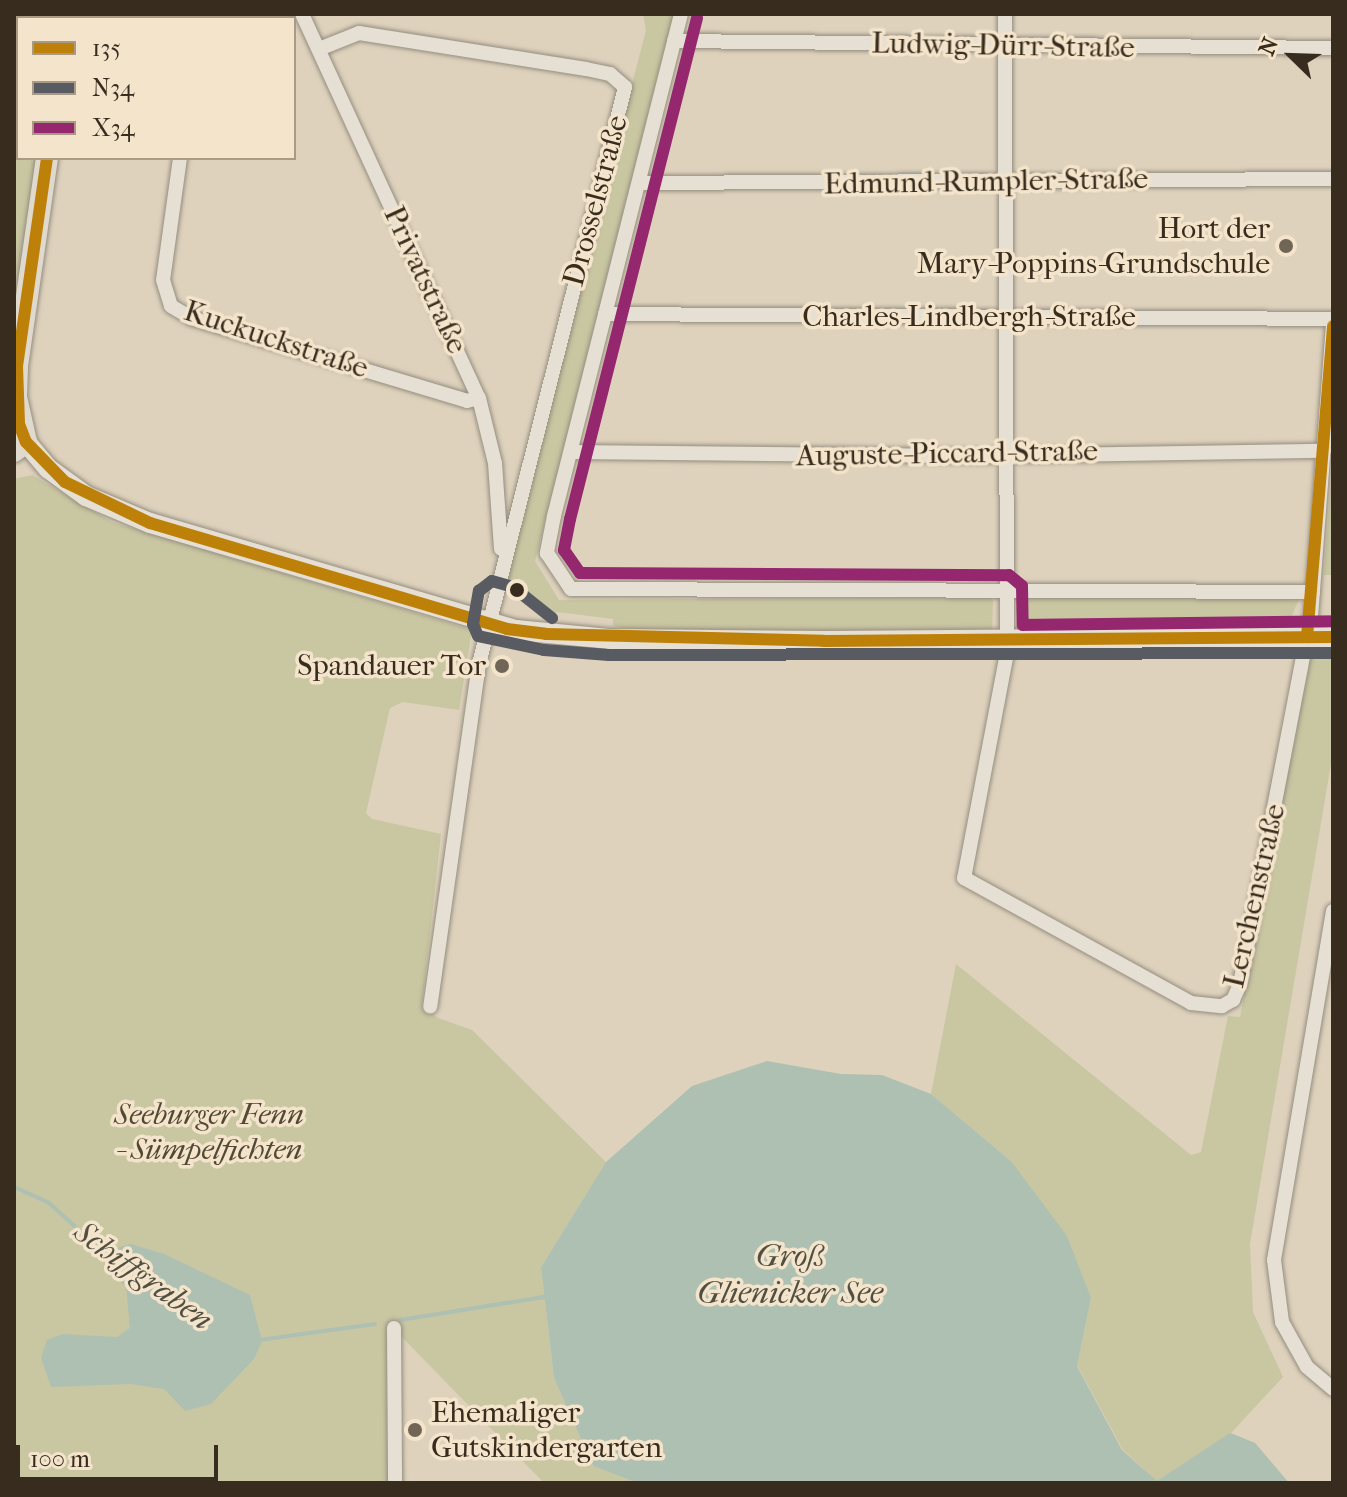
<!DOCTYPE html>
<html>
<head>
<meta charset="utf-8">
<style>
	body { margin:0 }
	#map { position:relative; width:1347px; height:1497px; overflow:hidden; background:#ded2bd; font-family:"IM FELL French Canon",serif }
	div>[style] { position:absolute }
	.green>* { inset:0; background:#c9c6a2 }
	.water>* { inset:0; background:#aec0b2 }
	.stream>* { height:4px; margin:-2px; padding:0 2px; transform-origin:2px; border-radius:2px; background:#aec0b2 }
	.roads { filter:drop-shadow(0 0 2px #958d7f) drop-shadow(0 0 2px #958d7f) }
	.minor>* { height:14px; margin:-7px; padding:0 7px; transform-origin:7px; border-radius:7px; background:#e5dfd4 }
	.secondary>* { height:20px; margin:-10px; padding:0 10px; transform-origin:10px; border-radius:10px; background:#e5dfd4 }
	.primary>* { height:22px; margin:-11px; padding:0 11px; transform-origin:11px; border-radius:11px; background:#e0d9cd }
	.bus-1>* { height:12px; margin:-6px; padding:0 6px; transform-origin:6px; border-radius:6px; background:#bd8109 }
	.bus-2>* { height:12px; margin:-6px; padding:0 6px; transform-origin:6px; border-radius:6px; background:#595b62 }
	.bus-3>* { height:12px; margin:-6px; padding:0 6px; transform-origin:6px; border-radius:6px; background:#95276e }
	.dots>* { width:22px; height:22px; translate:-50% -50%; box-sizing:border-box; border:4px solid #f3e4cb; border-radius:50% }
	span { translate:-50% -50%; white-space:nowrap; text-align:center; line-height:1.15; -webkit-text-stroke:7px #f3e4cb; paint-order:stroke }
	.street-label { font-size:30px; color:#372c1d }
	.poi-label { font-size:30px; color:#372c1d }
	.right { translate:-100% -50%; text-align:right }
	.left { translate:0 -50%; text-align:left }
	.park-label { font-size:30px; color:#514933; font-style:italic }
	.water-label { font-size:32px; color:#504f41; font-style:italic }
	.frame { position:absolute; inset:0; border:16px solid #372c1d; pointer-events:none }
	.legend { position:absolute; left:16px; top:16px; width:280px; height:144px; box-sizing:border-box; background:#f3e4cb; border:2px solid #a89a85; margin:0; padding:10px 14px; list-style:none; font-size:24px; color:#372c1d }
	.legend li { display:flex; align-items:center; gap:16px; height:40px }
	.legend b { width:40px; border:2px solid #a89a85 }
	.north { position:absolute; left:1251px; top:16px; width:80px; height:80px; -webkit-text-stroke:6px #f3e4cb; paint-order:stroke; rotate:293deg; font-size:22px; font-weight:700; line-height:32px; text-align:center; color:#372c1d }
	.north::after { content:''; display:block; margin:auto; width:28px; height:36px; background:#372c1d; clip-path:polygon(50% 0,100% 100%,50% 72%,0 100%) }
	.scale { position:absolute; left:16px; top:1445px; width:202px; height:36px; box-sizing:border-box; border:4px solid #372c1d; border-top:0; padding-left:10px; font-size:24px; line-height:28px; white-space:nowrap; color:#372c1d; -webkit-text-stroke:6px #f3e4cb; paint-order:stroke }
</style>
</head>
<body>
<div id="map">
	<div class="green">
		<div style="clip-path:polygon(14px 14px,57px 14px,18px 18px,18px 158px,36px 158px,14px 307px)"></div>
		<div style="clip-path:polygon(643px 14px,674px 14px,535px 561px,559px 600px,987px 597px,993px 600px,992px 634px,652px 633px,613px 626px,613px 619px,574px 614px,556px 612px,550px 619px,503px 584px,646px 30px)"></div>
		<div style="clip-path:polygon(1333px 454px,1333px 575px,1324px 575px)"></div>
		<div style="clip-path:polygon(32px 475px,112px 522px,472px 630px,459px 710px,403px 702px,390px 708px,366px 813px,372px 819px,441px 834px,422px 1005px,438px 1018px,472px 1030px,606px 1162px,541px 1267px,554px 1378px,593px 1466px,637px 1483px,544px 1483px,394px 1329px,395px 1483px,14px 1483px,14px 479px)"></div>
		<div style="clip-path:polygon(1031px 597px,1299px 599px,1286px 630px,1023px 633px,1023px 601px)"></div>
		<div style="clip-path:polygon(1333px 654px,1333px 752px,1250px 1244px,1253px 1312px,1283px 1377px,1231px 1433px,1255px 1443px,1289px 1483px,1148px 1483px,1144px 1469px,1123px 1450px,1077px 1365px,1091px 1298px,1011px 1161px,931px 1094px,956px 964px,1191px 1155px,1201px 1152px,1228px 1016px,1240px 1017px,1311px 655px)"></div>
	</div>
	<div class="water">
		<div style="clip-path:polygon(767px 1061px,841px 1074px,882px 1075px,931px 1094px,1011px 1161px,1067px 1236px,1091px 1298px,1077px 1366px,1122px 1450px,1157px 1481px,1230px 1433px,1255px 1443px,1289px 1483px,637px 1483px,593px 1466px,554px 1378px,541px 1267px,606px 1162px,692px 1086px)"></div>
		<div style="clip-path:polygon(131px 1244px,164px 1254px,250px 1295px,262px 1341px,254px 1359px,211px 1404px,185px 1411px,164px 1389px,130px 1384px,51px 1387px,41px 1358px,47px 1340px,63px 1334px,117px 1337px,130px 1328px,126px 1286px,111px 1276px,109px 1258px,113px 1249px)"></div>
	</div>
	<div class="stream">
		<div style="left:14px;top:1187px;width:37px;rotate:24deg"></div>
		<div style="left:48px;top:1202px;width:88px;rotate:42.2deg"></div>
		<div style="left:400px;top:1320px;width:146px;rotate:-9.1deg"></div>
		<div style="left:259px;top:1340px;width:117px;rotate:-7.9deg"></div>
	</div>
	<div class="roads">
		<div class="minor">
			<div style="left:302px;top:14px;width:423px;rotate:65.3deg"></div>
			<div style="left:479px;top:398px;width:67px;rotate:76.2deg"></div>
			<div style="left:495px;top:463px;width:86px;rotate:86deg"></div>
			<div style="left:681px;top:14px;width:518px;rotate:104.2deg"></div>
			<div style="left:554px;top:516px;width:38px;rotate:101deg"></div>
			<div style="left:547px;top:553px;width:43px;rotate:56.3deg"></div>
			<div style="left:571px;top:589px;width:742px;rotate:0.23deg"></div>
			<div style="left:1005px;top:14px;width:639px;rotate:89.82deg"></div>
			<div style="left:1007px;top:653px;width:229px;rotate:100.8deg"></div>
			<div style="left:964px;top:878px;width:259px;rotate:28.8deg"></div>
			<div style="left:1191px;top:1003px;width:31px;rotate:6deg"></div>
			<div style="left:1222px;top:1006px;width:13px;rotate:-29deg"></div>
			<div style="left:1233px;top:1000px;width:17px;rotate:-66deg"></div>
			<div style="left:1240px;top:984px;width:374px;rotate:-79.1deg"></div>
			<div style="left:1311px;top:617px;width:292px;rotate:-85.7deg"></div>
			<div style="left:200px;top:18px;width:4px;rotate:-76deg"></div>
			<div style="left:674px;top:41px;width:659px;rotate:0.61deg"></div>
			<div style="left:319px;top:49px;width:43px;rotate:-21.8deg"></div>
			<div style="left:359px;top:33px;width:230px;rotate:9deg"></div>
			<div style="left:586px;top:69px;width:25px;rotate:12deg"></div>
			<div style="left:610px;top:74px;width:20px;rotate:41deg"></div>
			<div style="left:625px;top:87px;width:595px;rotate:104.2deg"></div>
			<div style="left:479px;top:664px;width:346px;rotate:98.1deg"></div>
			<div style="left:180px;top:158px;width:123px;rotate:97.9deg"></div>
			<div style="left:163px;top:280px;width:27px;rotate:73deg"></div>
			<div style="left:171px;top:306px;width:23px;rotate:31deg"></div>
			<div style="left:191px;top:318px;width:288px;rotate:16.7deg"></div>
			<div style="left:467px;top:401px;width:12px;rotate:-14deg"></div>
			<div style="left:639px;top:183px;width:694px;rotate:-0.33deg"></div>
			<div style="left:605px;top:314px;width:728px;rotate:0.39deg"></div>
			<div style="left:571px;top:452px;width:416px;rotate:0.6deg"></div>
			<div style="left:987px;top:456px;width:337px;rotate:-0.9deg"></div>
			<div style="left:1333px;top:911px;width:354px;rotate:99.6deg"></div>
			<div style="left:1274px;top:1260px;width:63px;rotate:82.6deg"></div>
			<div style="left:1282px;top:1322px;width:51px;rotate:60.9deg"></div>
			<div style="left:1307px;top:1367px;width:34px;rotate:40deg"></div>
			<div style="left:394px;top:1328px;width:155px;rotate:89.6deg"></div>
		</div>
		<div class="secondary">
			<div style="left:26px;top:442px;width:35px;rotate:50deg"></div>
			<div style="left:49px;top:469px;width:46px;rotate:36.1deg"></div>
			<div style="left:86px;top:496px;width:69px;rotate:22.9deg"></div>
			<div style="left:150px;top:523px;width:381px;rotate:16.3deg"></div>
			<div style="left:516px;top:630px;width:93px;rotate:5.5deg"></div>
			<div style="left:609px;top:639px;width:215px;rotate:0.5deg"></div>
			<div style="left:824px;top:641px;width:509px;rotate:-0.45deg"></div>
		</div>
		<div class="primary">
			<div style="left:68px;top:18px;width:4px;rotate:-76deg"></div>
			<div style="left:14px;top:451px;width:15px;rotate:-37deg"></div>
			<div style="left:26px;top:442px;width:46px;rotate:-102.5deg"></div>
			<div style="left:16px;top:397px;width:31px;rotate:-88deg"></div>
			<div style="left:17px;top:366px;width:210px;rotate:-81.8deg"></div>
		</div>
	</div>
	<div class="bus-1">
		<div style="left:47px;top:158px;width:210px;rotate:98.2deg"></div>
		<div style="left:17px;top:366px;width:58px;rotate:88deg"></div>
		<div style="left:19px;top:424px;width:19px;rotate:69deg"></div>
		<div style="left:26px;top:442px;width:56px;rotate:45.7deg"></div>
		<div style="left:65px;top:482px;width:94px;rotate:25.8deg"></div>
		<div style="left:150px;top:523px;width:372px;rotate:16.5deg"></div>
		<div style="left:507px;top:629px;width:39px;rotate:7deg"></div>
		<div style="left:546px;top:634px;width:278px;rotate:1.4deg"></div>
		<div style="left:824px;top:641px;width:509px;rotate:-0.45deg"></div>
		<div style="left:1307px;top:637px;width:312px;rotate:-85.2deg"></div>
	</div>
	<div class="bus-2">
		<div style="left:544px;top:650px;width:67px;rotate:-168deg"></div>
		<div style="left:478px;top:636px;width:13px;rotate:-113deg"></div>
		<div style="left:473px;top:624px;width:34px;rotate:-80deg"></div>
		<div style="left:479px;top:591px;width:16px;rotate:-38deg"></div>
		<div style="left:492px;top:581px;width:22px;rotate:16deg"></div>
		<div style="left:513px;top:587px;width:50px;rotate:38.5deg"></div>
		<div style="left:544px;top:650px;width:65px;rotate:4.4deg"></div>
		<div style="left:609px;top:655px;width:724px;rotate:-0.16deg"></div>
	</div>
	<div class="bus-3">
		<div style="left:697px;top:18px;width:517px;rotate:104.22deg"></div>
		<div style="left:570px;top:519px;width:32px;rotate:101deg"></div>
		<div style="left:564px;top:550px;width:28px;rotate:55deg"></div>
		<div style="left:580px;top:573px;width:429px;rotate:0.3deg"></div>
		<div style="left:1009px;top:575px;width:17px;rotate:40deg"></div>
		<div style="left:1022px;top:586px;width:39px;rotate:89deg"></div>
		<div style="left:1023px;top:625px;width:310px;rotate:-0.7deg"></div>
	</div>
	<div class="dots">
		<div style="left:1286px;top:246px;background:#716655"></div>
		<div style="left:517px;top:590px;background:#372c1d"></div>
		<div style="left:502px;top:666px;background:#716655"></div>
		<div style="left:415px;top:1430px;background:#716655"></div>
	</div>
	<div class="street-label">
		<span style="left:1003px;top:46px;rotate:1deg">Ludwig-Dürr-Straße</span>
		<span style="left:986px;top:182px;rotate:-1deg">Edmund-Rumpler-Straße</span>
		<span style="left:596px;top:201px;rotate:-75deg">Drosselstraße</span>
		<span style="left:425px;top:280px;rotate:65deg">Privatstraße</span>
		<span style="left:969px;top:317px">Charles-Lindbergh-Straße</span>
		<span style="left:276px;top:340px;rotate:18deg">Kuckuckstraße</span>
		<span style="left:947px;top:454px;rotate:-1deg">Auguste-Piccard-Straße</span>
		<span style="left:1255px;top:896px;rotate:-77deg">Lerchenstraße</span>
	</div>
	<div class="poi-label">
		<span class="right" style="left:1270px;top:246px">Hort der<br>Mary-Poppins-Grundschule</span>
		<span class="right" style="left:486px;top:666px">Spandauer Tor</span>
		<span class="left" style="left:431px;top:1430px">Ehemaliger<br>Gutskindergarten</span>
	</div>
	<div class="park-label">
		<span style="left:209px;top:1132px">Seeburger Fenn<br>- Sümpelfichten</span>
	</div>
	<div class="water-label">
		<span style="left:790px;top:1275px">Groß<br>Glienicker See</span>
		<span style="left:143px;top:1276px;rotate:36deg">Schiffgraben</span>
	</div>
	<div class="frame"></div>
	<ul class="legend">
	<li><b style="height:10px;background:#bd8109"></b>135</li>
	<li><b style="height:10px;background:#595b62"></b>N34</li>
	<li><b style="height:10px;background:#95276e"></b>X34</li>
	</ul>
	<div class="north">N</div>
	<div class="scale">100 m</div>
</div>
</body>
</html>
